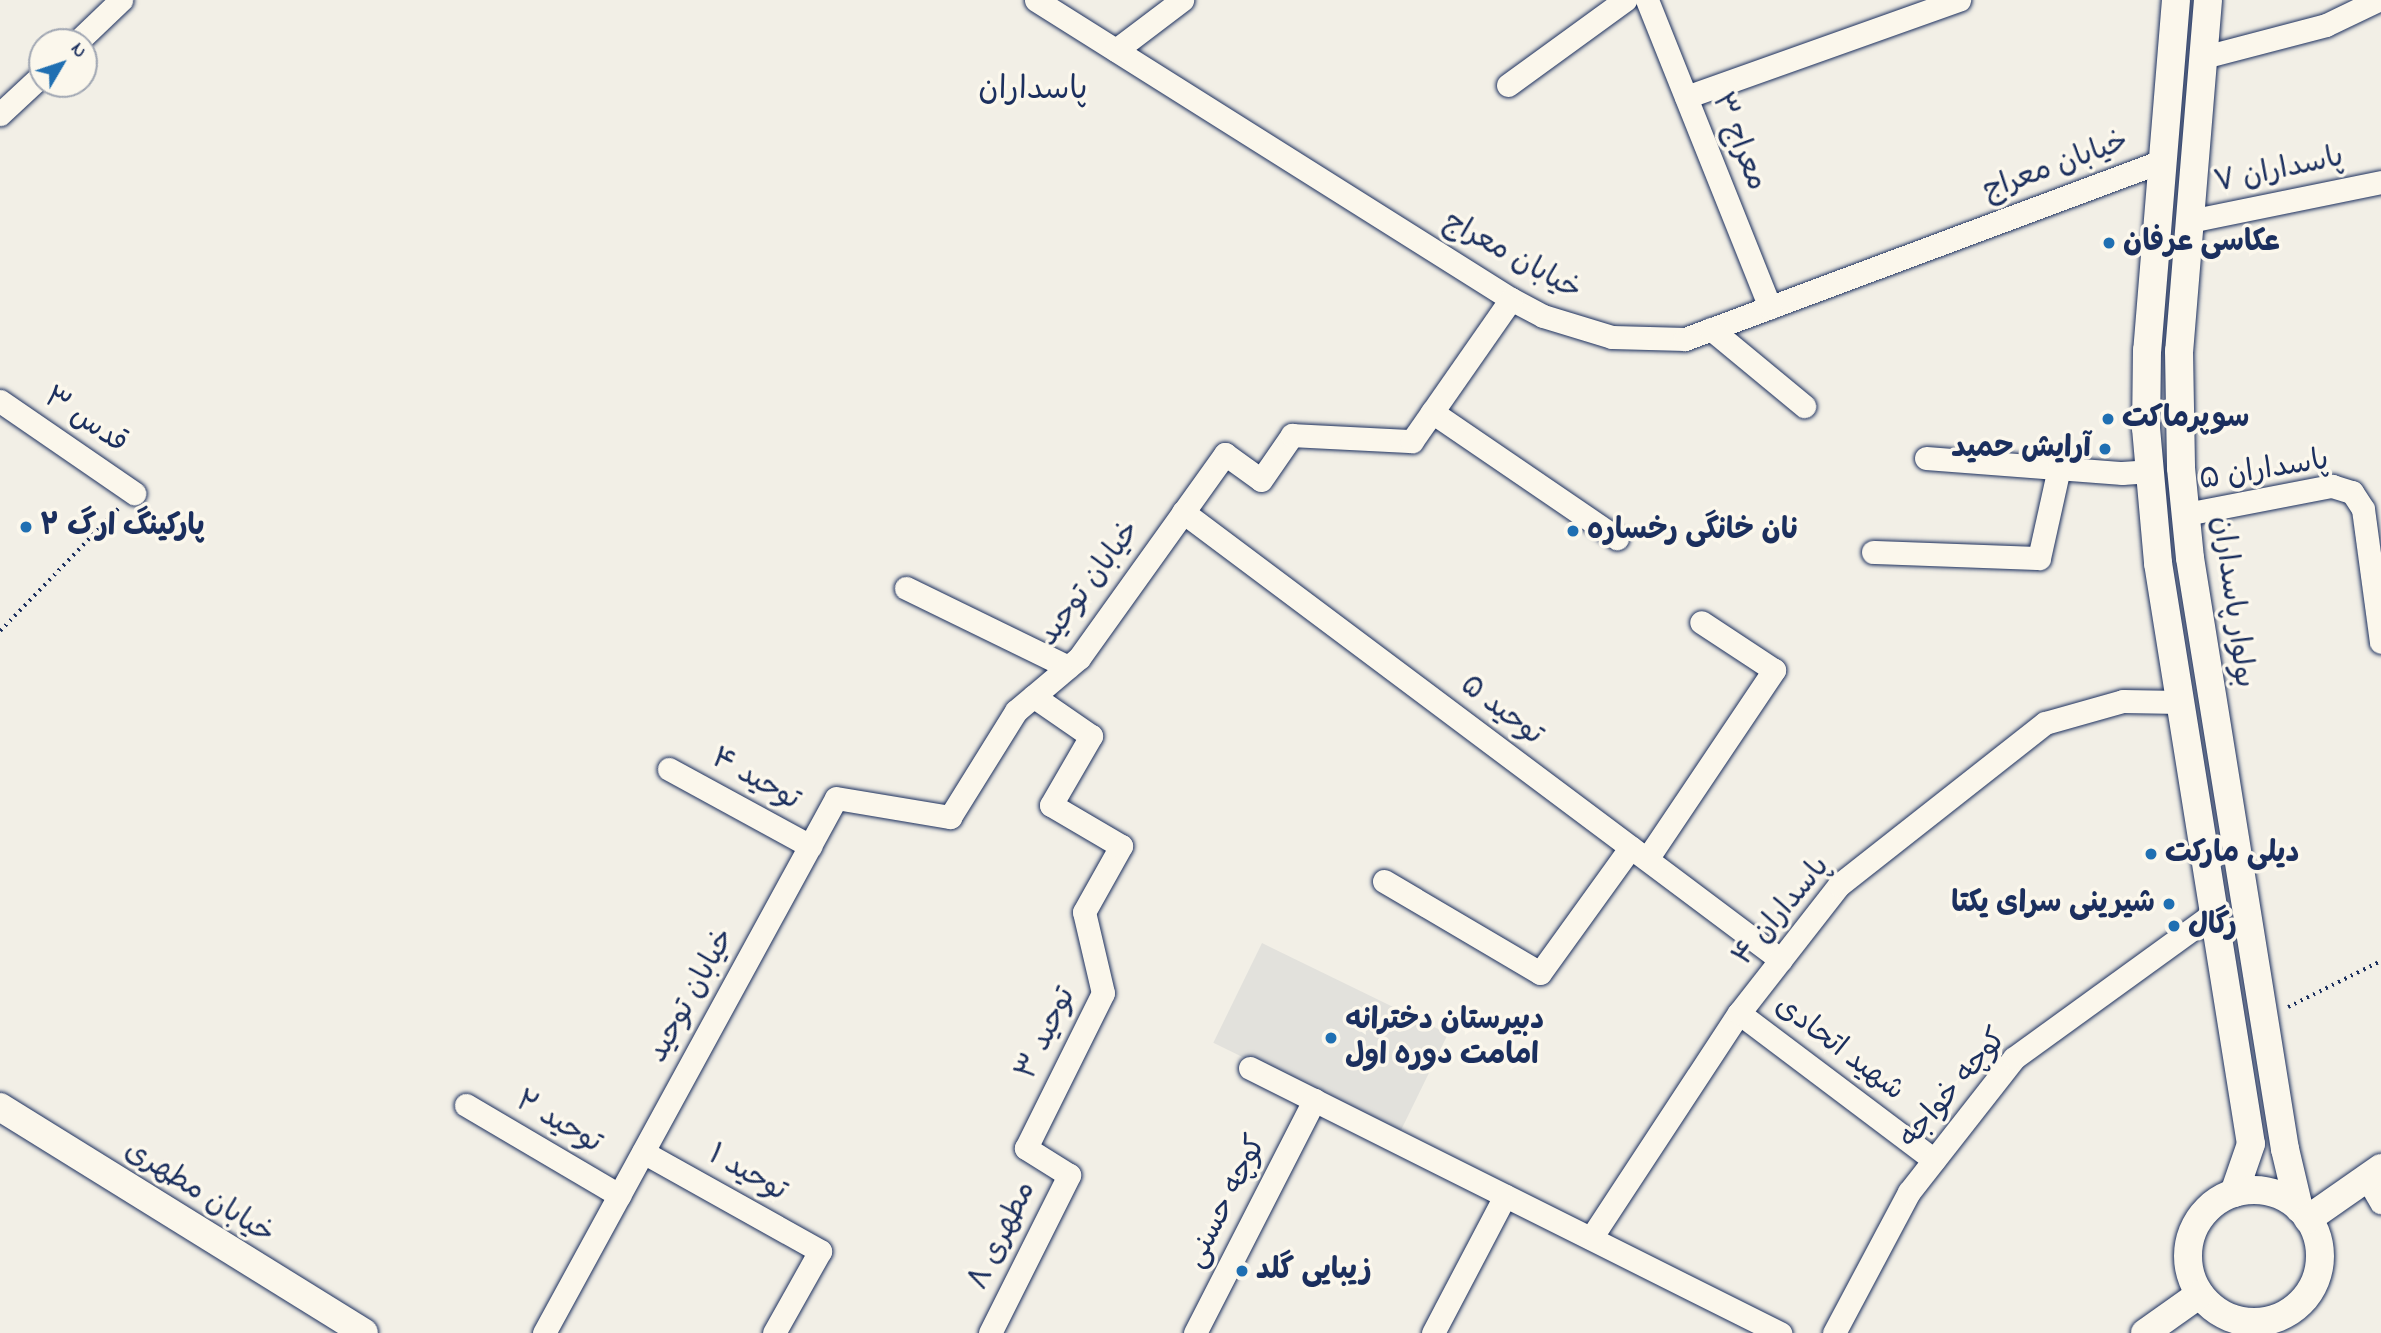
<!DOCTYPE html>
<html>
<head>
<meta charset="utf-8">
<style>
	body { margin:0 }
	#map { position:relative; width:2381px; height:1333px; overflow:hidden; background:#f2efe6; font-family:"Indie Flower","Playpen Sans Arabic",sans-serif }
	div>[style] { position:absolute }
	.built>* { inset:0; background:#e2e1dc; transform-origin:0 0 }
	.path>* { height:3.5px; margin-top:-1.75px; transform-origin:0; background:repeating-linear-gradient(90deg,#1b2f5e 0 2px,transparent 0 7px) }
	.roads { filter:drop-shadow(0 0 2px #1b2f5e) drop-shadow(0 0 2px #1b2f5e) }
	.minor>* { height:23px; margin:-11.5px; padding:0 11.5px; transform-origin:11.5px; border-radius:11.5px; background:#fbf7ec }
	.major>* { height:28px; margin:-14px; padding:0 14px; transform-origin:14px; border-radius:14px; background:#fbf7ec }
	.major>.ring { margin:-14px; padding:0; box-sizing:content-box; background:none; border:28px solid #fbf7ec; border-radius:50% }
	.dots>* { width:19px; height:19px; translate:-50% -50%; box-sizing:border-box; border:4px solid #fbf7ec; border-radius:50% }
	span { translate:-50% -50%; white-space:nowrap; text-align:center; line-height:1.15; -webkit-text-stroke:7px #fbf7ec; paint-order:stroke }
	.street-label { font-size:30px; color:#1b2f5e }
	.poi-label { font-size:30px; color:#1b2f5e; font-weight:700 }
	.left { translate:0 -50%; text-align:left }
	.right { translate:-100% -50%; text-align:right }
	.neighbourhood-label { font-size:32px; color:#1b2f5e }
	.north { position:absolute; left:28px; top:28px; width:70px; height:70px; box-sizing:border-box; background:#fbf7ec; border:2px solid #a1a7b3; border-radius:50%; rotate:51deg; font-size:19px; font-weight:700; line-height:28px; text-align:center; color:#1b2f5e }
	.north::after { content:''; display:block; margin:auto; width:24px; height:32px; background:#1f6fb2; clip-path:polygon(50% 0,100% 100%,50% 72%,0 100%) }
</style>
</head>
<body>
<div id="map">
	<div class="built">
		<div style="left:1262px;top:943px;width:207px;height:111px;rotate:26deg"></div>
	</div>
	<div class="path">
		<div style="left:0;top:631px;width:170px;rotate:-46deg"></div>
		<div style="left:2288px;top:1007px;width:104px;rotate:-26.3deg"></div>
	</div>
	<div class="roads">
		<div class="minor">
			<div style="left:1036px;top:0;width:561px;rotate:32.19deg"></div>
			<div style="left:1511px;top:299px;width:36px;rotate:28deg"></div>
			<div style="left:1543px;top:316px;width:72px;rotate:16.9deg"></div>
			<div style="left:1612px;top:337px;width:73px;rotate:1.6deg"></div>
			<div style="left:1685px;top:339px;width:509px;rotate:-20.46deg"></div>
			<div style="left:1647px;top:0;width:331px;rotate:68.2deg"></div>
			<div style="left:77px;top:42px;width:61px;rotate:-43.7deg"></div>
			<div style="left:1116px;top:50px;width:83px;rotate:-37.1deg"></div>
			<div style="left:2204px;top:57px;width:126px;rotate:-14.7deg"></div>
			<div style="left:2326px;top:25px;width:58px;rotate:-25.7deg"></div>
			<div style="left:1508px;top:85px;width:145px;rotate:-36deg"></div>
			<div style="left:1686px;top:97px;width:290px;rotate:-19.6deg"></div>
			<div style="left:0;top:114px;width:57px;rotate:-42.9deg"></div>
			<div style="left:2190px;top:221px;width:195px;rotate:-11.5deg"></div>
			<div style="left:1711px;top:329px;width:121px;rotate:39.6deg"></div>
			<div style="left:0;top:401px;width:163px;rotate:34.5deg"></div>
			<div style="left:1432px;top:412px;width:224px;rotate:34.3deg"></div>
			<div style="left:1926px;top:458px;width:197px;rotate:4.4deg"></div>
			<div style="left:2122px;top:473px;width:26px;rotate:-4deg"></div>
			<div style="left:1183px;top:512px;width:747px;rotate:36.84deg"></div>
			<div style="left:2186px;top:514px;width:149px;rotate:-10.9deg"></div>
			<div style="left:2332px;top:486px;width:21px;rotate:17deg"></div>
			<div style="left:2352px;top:492px;width:20px;rotate:57deg"></div>
			<div style="left:2363px;top:509px;width:134px;rotate:82.3deg"></div>
			<div style="left:1873px;top:552px;width:166px;rotate:2.1deg"></div>
			<div style="left:2039px;top:558px;width:92px;rotate:-77.5deg"></div>
			<div style="left:906px;top:588px;width:180px;rotate:26deg"></div>
			<div style="left:669px;top:769px;width:161px;rotate:28.6deg"></div>
			<div style="left:1647px;top:859px;width:228px;rotate:-56.1deg"></div>
			<div style="left:1774px;top:670px;width:87px;rotate:-146.7deg"></div>
			<div style="left:1384px;top:881px;width:181px;rotate:30.5deg"></div>
			<div style="left:1540px;top:973px;width:155px;rotate:-54.2deg"></div>
			<div style="left:1739px;top:1013px;width:244px;rotate:37deg"></div>
			<div style="left:1250px;top:1068px;width:593px;rotate:26.57deg"></div>
			<div style="left:466px;top:1105px;width:178px;rotate:30.5deg"></div>
			<div style="left:643px;top:1152px;width:203px;rotate:29.2deg"></div>
			<div style="left:820px;top:1251px;width:94px;rotate:119.3deg"></div>
			<div style="left:2367px;top:1178px;width:28px;rotate:60deg"></div>
			<div style="left:1591px;top:1238px;width:269px;rotate:-56.7deg"></div>
			<div style="left:1739px;top:1013px;width:162px;rotate:-52deg"></div>
			<div style="left:1839px;top:885px;width:262px;rotate:-38.2deg"></div>
			<div style="left:2045px;top:723px;width:81px;rotate:-15.8deg"></div>
			<div style="left:2123px;top:701px;width:58px;rotate:1deg"></div>
			<div style="left:544px;top:1333px;width:609px;rotate:-61.37deg"></div>
			<div style="left:836px;top:798px;width:116px;rotate:9.5deg"></div>
			<div style="left:950px;top:817px;width:125px;rotate:-58.1deg"></div>
			<div style="left:1016px;top:711px;width:82px;rotate:-40.1deg"></div>
			<div style="left:1079px;top:658px;width:251px;rotate:-54.4deg"></div>
			<div style="left:1225px;top:454px;width:44px;rotate:35.8deg"></div>
			<div style="left:1261px;top:480px;width:55px;rotate:-55.4deg"></div>
			<div style="left:1292px;top:435px;width:120px;rotate:2.9deg"></div>
			<div style="left:1412px;top:441px;width:173px;rotate:-55.1deg"></div>
			<div style="left:990px;top:1333px;width:177px;rotate:-63.4deg"></div>
			<div style="left:1069px;top:1175px;width:51px;rotate:-147.9deg"></div>
			<div style="left:1026px;top:1148px;width:173px;rotate:-63.6deg"></div>
			<div style="left:1103px;top:993px;width:83px;rotate:-103.2deg"></div>
			<div style="left:1084px;top:912px;width:76px;rotate:-60.7deg"></div>
			<div style="left:1121px;top:846px;width:81px;rotate:-149.6deg"></div>
			<div style="left:1051px;top:805px;width:80px;rotate:-59.9deg"></div>
			<div style="left:1091px;top:736px;width:70px;rotate:-145.4deg"></div>
			<div style="left:1195px;top:1333px;width:262px;rotate:-62.9deg"></div>
			<div style="left:1433px;top:1333px;width:155px;rotate:-62.3deg"></div>
			<div style="left:1834px;top:1333px;width:160px;rotate:-62deg"></div>
			<div style="left:1909px;top:1192px;width:170px;rotate:-51.9deg"></div>
			<div style="left:2014px;top:1058px;width:247px;rotate:-35.9deg"></div>
		</div>
		<div class="major">
			<div style="left:2176px;top:0;width:351px;rotate:94.7deg"></div>
			<div style="left:2147px;top:350px;width:78px;rotate:90.7deg"></div>
			<div style="left:2146px;top:428px;width:136px;rotate:84.9deg"></div>
			<div style="left:2158px;top:563px;width:588px;rotate:80.91deg"></div>
			<div style="left:2251px;top:1144px;width:52px;rotate:109.1deg"></div>
			<div style="left:2208px;top:0;width:352px;rotate:94.7deg"></div>
			<div style="left:2179px;top:351px;width:117px;rotate:89deg"></div>
			<div style="left:2181px;top:468px;width:90px;rotate:84.3deg"></div>
			<div style="left:2190px;top:558px;width:599px;rotate:80.87deg"></div>
			<div style="left:2285px;top:1149px;width:61px;rotate:76.7deg"></div>
			<div style="left:0;top:1107px;width:428px;rotate:31.8deg"></div>
			<div class="ring" style="left:2188px;top:1190px;width:104px;height:104px"></div>
			<div style="left:2308px;top:1219px;width:89px;rotate:-34.9deg"></div>
			<div style="left:2145px;top:1333px;width:67px;rotate:-35.3deg"></div>
		</div>
	</div>
	<div class="dots">
		<div style="left:2109px;top:243px;background:#1f6fb2"></div>
		<div style="left:2108px;top:419px;background:#1f6fb2"></div>
		<div style="left:2105px;top:449px;background:#1f6fb2"></div>
		<div style="left:26px;top:527px;background:#1f6fb2"></div>
		<div style="left:1573px;top:531px;background:#1f6fb2"></div>
		<div style="left:2151px;top:854px;background:#1f6fb2"></div>
		<div style="left:2169px;top:904px;background:#1f6fb2"></div>
		<div style="left:2174px;top:926px;background:#1f6fb2"></div>
		<div style="left:1331px;top:1038px;background:#1f6fb2"></div>
		<div style="left:1242px;top:1271px;background:#1f6fb2"></div>
	</div>
	<div class="street-label">
		<span style="left:1738px;top:142px;rotate:68deg">معراج ۳</span>
		<span style="left:2056px;top:167px;rotate:-20deg">خیابان معراج</span>
		<span style="left:2279px;top:171px;rotate:-12deg">پاسداران ۷</span>
		<span style="left:1512px;top:257px;rotate:29deg">خیابان معراج</span>
		<span style="left:85px;top:421px;rotate:34deg">قدس ۳</span>
		<span style="left:2264px;top:471px;rotate:-9deg">پاسداران ۵</span>
		<span style="left:1090px;top:584px;rotate:-53deg">خیابان توحید</span>
		<span style="left:2232px;top:602px;rotate:82deg">بولوار پاسداران</span>
		<span style="left:1501px;top:711px;rotate:37deg">توحید ۵</span>
		<span style="left:755px;top:780px;rotate:29deg">توحید ۴</span>
		<span style="left:1782px;top:912px;rotate:-50deg">پاسداران ۴</span>
		<span style="left:692px;top:996px;rotate:-61deg">خیابان توحید</span>
		<span style="left:1047px;top:1034px;rotate:-64deg">توحید ۳</span>
		<span style="left:1839px;top:1049px;rotate:37deg">شهید اتحادی</span>
		<span style="left:1954px;top:1089px;rotate:-49deg">کوچه خواجه</span>
		<span style="left:558px;top:1123px;rotate:30deg">توحید ۲</span>
		<span style="left:747px;top:1174px;rotate:29deg">توحید ۱</span>
		<span style="left:199px;top:1193px;rotate:32deg">خیابان مطهری</span>
		<span style="left:1227px;top:1202px;rotate:-63deg">کوچه حسنی</span>
		<span style="left:1003px;top:1236px;rotate:-64deg">مطهری ۸</span>
	</div>
	<div class="poi-label">
		<span class="left" style="left:2123px;top:243px">عکاسی عرفان</span>
		<span class="left" style="left:2122px;top:419px">سوپرماکت</span>
		<span class="right" style="left:2091px;top:449px">آرایش حمید</span>
		<span class="left" style="left:40px;top:527px">پارکینگ ارگ ۲</span>
		<span class="left" style="left:1587px;top:531px">نان خانگی رخساره</span>
		<span class="left" style="left:2165px;top:854px">دیلی مارکت</span>
		<span class="right" style="left:2155px;top:904px">شیرینی سرای یکتا</span>
		<span class="left" style="left:2188px;top:926px">رگال</span>
		<span class="left" style="left:1345px;top:1038px">دبیرستان دخترانه<br>امامت دوره اول</span>
		<span class="left" style="left:1256px;top:1271px">زیبایی گلد</span>
	</div>
	<div class="neighbourhood-label">
		<span style="left:1033px;top:91px">پاسداران</span>
	</div>
	<div class="north">N</div>
</div>
</body>
</html>
